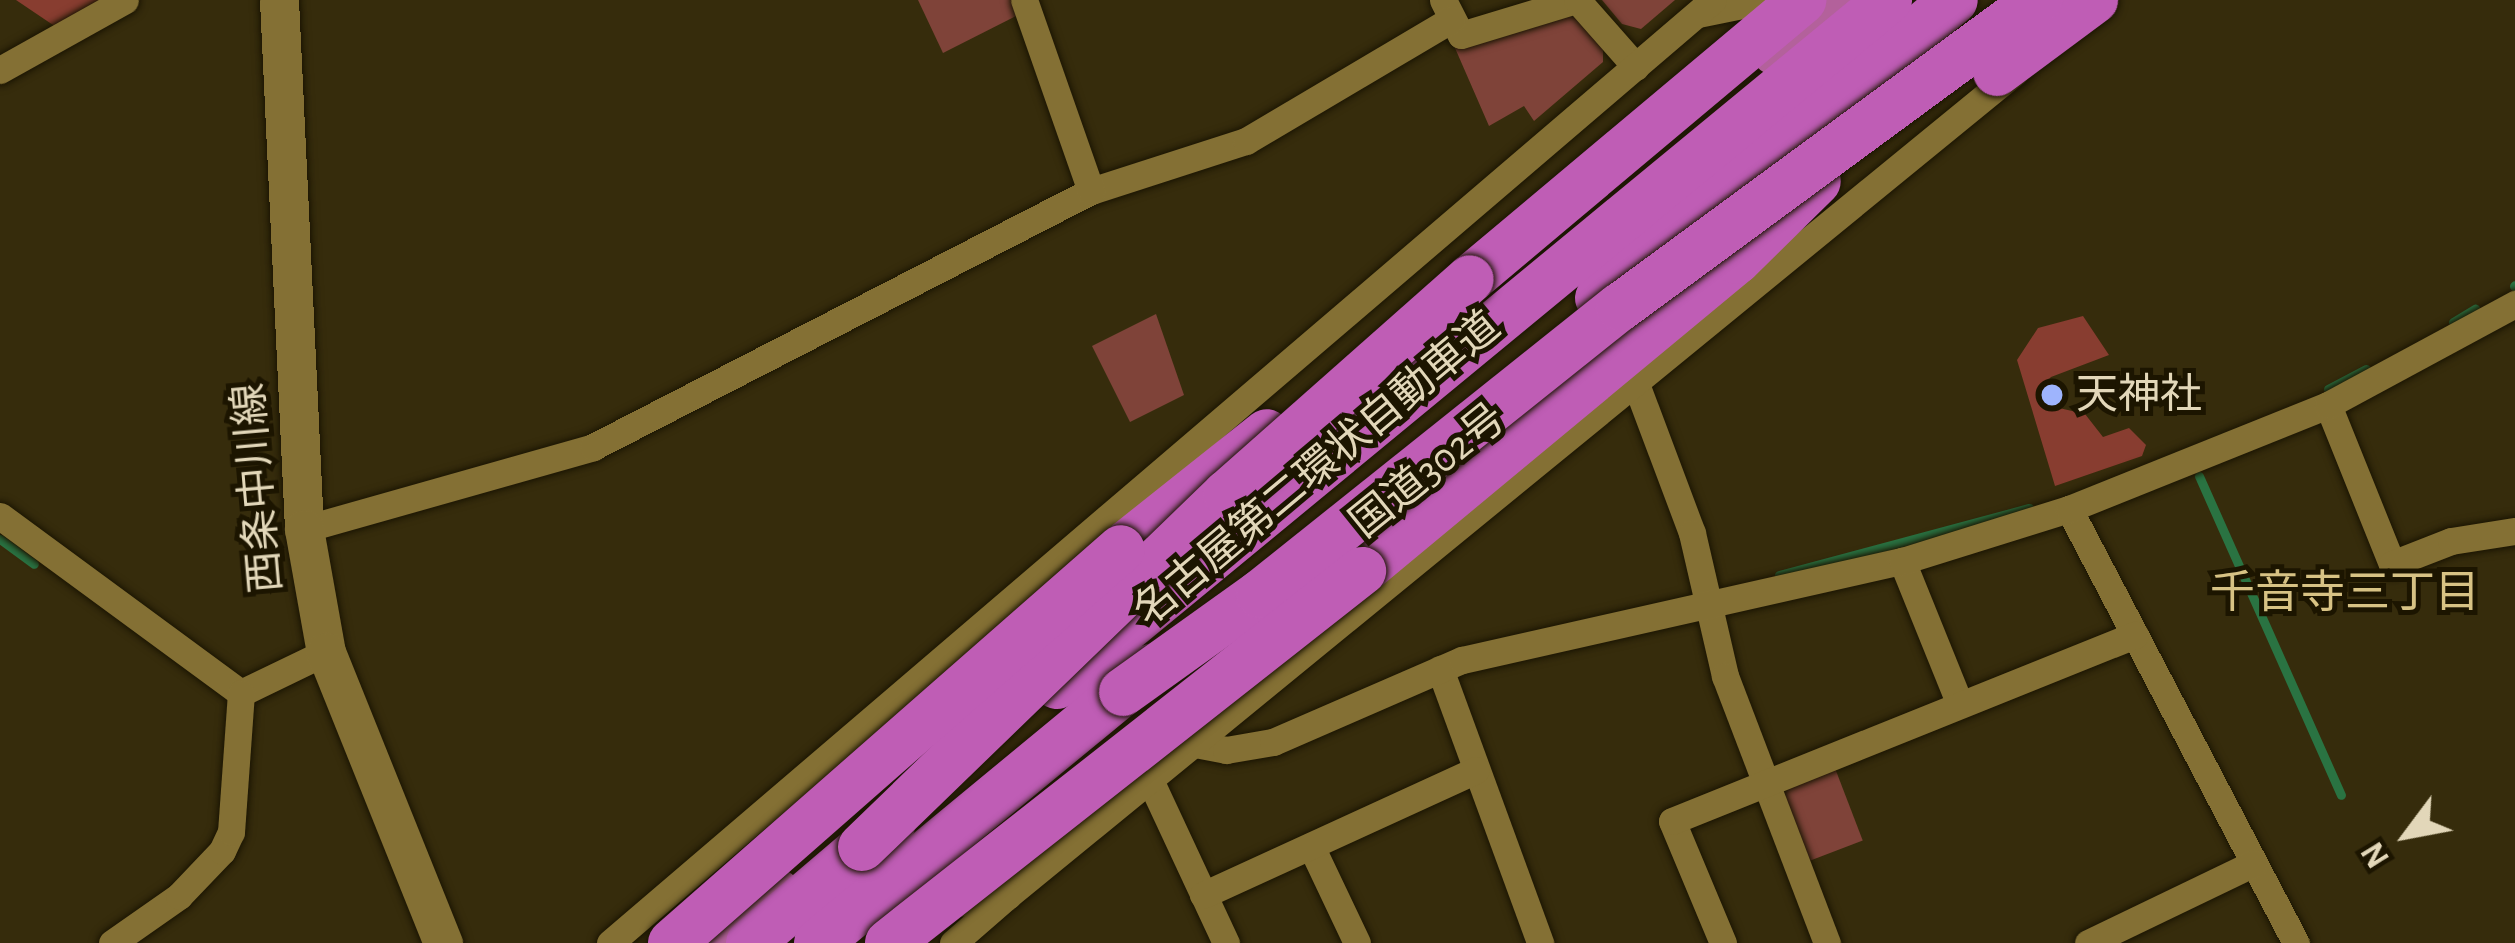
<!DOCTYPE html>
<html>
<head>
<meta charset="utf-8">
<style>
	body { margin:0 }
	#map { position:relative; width:2515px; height:943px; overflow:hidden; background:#362c0c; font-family:"Alegreya Sans","Noto Sans JP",sans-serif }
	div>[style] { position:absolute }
	.green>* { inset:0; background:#7f4339; transform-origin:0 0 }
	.forest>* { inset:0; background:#883d30 }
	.stream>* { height:9px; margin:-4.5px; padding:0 4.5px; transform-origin:4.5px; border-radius:4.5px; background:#2a7342 }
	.roads { filter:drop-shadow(0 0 3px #1b1503) drop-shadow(0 0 3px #1b1503) }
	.minor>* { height:27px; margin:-13.5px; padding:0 13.5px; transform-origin:13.5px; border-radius:13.5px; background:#847034 }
	.secondary>* { height:39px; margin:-19.5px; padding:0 19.5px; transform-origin:19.5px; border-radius:19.5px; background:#847034 }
	.trunk>* { height:45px; margin:-22.5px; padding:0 22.5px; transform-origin:22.5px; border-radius:22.5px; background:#b3619b }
	.motorway>* { height:48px; margin:-24px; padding:0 24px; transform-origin:24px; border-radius:24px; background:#bf5db5 }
	.bridges { filter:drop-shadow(0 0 3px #1b1503) drop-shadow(0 0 3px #1b1503) }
	.motorway-bridge>* { height:48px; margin:-24px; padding:0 24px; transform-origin:24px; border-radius:24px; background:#bf5db5 }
	.dots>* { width:33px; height:33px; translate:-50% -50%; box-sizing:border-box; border:6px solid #1c1500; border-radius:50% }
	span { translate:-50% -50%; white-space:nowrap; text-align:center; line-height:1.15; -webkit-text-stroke:10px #1c1500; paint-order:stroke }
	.poi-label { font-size:42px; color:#e2d7b9 }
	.left { translate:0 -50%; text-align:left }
	.street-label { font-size:42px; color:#e2d7b9 }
	.neighbourhood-label { font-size:45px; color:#d7c284 }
	.north { position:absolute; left:2347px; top:775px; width:120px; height:120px; -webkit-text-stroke:9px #1c1500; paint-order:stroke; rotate:238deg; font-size:33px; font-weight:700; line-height:48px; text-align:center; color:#e2d7b9 }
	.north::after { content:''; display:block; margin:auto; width:42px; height:54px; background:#e2d7b9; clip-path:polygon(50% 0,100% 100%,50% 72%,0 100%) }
</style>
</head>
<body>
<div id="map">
	<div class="green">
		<div style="clip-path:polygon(918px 0,1018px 0,1022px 13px,943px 53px)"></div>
		<div style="clip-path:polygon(1602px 0,1675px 0,1641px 29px,1622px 24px)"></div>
		<div style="clip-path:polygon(1559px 11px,1580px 16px,1603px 44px,1603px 62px,1534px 121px,1524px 106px,1489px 126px,1455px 48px)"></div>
		<div style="clip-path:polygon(1156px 314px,1184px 395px,1130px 422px,1092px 346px)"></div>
		<div style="left:1833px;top:763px;width:83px;height:63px;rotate:69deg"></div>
	</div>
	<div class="forest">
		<div style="clip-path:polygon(16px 0,103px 0,56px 27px)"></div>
		<div style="clip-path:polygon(2083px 316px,2109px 355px,2051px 377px,2037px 391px,2042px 404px,2085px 414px,2103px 437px,2129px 428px,2146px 445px,2142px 456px,2055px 486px,2017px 360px,2038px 328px)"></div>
	</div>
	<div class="stream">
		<div style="left:2514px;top:286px;width:1px;rotate:-45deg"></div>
		<div style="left:2453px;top:322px;width:26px;rotate:-31deg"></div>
		<div style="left:2328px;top:389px;width:43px;rotate:-27.8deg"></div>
		<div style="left:2199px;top:476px;width:349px;rotate:66deg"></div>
		<div style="left:0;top:539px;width:42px;rotate:36.3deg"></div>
		<div style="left:1779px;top:575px;width:259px;rotate:-15deg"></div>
	</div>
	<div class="roads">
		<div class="minor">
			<div style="left:1443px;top:0;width:39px;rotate:63deg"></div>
			<div style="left:1461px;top:35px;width:120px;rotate:-16.9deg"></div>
			<div style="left:1577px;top:0;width:89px;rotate:48.6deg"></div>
			<div style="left:1698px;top:14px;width:70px;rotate:-11.5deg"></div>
			<div style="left:0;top:70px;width:143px;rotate:-29.2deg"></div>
			<div style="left:1091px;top:191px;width:163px;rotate:-17.9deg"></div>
			<div style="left:1246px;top:141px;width:239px;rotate:-30.6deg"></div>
			<div style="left:1636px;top:384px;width:159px;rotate:69.4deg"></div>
			<div style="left:1692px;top:533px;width:147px;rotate:77deg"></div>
			<div style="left:1725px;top:676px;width:286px;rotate:69.1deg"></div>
			<div style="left:2328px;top:405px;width:171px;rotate:68.1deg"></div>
			<div style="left:2392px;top:564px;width:63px;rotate:-21.3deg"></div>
			<div style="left:2451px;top:541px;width:65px;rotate:-8.9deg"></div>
			<div style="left:2069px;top:509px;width:490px;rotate:62.4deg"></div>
			<div style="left:0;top:516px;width:299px;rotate:36.3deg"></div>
			<div style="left:304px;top:529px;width:300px;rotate:-15.8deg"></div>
			<div style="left:593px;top:447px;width:560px;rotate:-27.21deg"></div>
			<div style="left:1091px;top:191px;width:202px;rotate:-109.3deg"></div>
			<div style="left:1902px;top:561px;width:152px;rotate:68deg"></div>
			<div style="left:1440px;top:669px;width:292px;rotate:69.9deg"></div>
			<div style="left:241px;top:693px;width:94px;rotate:-25.8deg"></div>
			<div style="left:1195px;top:744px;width:32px;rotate:11deg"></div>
			<div style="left:1226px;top:750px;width:48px;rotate:-9.7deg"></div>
			<div style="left:1273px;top:742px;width:206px;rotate:-23.5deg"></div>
			<div style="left:1462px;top:660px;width:451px;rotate:-12.7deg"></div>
			<div style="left:1902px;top:561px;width:175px;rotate:-17.3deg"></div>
			<div style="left:2069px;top:509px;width:279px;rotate:-21.9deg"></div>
			<div style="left:2328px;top:405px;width:213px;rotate:-28.4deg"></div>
			<div style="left:1150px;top:780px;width:180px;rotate:65deg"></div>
			<div style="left:1311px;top:846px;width:107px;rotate:64.6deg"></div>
			<div style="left:1203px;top:895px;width:300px;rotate:-24.6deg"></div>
			<div style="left:951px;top:904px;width:57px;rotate:-8.1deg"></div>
			<div style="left:1007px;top:896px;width:1303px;rotate:-39.27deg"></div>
			<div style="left:112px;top:943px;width:82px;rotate:-35deg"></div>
			<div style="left:179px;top:896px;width:62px;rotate:-46.3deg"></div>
			<div style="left:222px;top:851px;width:21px;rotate:-65deg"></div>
			<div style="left:231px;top:832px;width:139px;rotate:-85.9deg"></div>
			<div style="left:610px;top:943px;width:1451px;rotate:-40.53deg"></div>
			<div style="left:953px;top:943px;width:72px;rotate:-41deg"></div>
			<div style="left:1723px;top:943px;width:132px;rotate:-112.7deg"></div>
			<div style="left:1672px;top:821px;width:499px;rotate:-21.9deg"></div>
			<div style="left:2088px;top:943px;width:184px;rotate:-25.7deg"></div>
		</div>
		<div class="secondary">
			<div style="left:279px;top:0;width:530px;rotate:87.29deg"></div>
			<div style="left:304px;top:529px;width:125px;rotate:79.9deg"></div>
			<div style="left:326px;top:652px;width:314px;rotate:68.1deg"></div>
		</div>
		<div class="trunk">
			<div style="left:1774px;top:52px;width:81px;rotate:-40deg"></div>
			<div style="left:714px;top:943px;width:82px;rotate:-39.1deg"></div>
		</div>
		<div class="motorway">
			<div style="left:1470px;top:279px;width:434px;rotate:-40deg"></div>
			<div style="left:1599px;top:298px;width:463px;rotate:-40deg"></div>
			<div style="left:1121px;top:549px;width:186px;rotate:-38.5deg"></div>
			<div style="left:1362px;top:571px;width:487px;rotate:-39.7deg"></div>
			<div style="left:1737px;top:260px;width:112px;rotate:-44.6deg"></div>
			<div style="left:1057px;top:685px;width:1077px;rotate:-39.5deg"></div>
			<div style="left:750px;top:943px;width:187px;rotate:-40.4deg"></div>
			<div style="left:818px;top:943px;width:433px;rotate:-39.5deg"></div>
		</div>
	</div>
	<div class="bridges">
		<div class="motorway-bridge">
			<div style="left:1997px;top:72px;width:121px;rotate:-36.6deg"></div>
			<div style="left:1123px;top:692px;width:168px;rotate:-35.6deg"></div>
			<div style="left:1260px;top:594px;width:460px;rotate:-38.6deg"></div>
			<div style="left:1620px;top:307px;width:519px;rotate:-36.3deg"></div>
			<div style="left:862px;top:847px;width:508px;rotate:-44.04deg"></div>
			<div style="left:1227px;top:494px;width:324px;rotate:-41.5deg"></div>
			<div style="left:672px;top:943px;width:597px;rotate:-41.27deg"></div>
			<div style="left:889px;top:943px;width:602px;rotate:-38.18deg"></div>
		</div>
	</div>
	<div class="dots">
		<div style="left:2052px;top:395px;background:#9eb4fd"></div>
	</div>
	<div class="poi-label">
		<span class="left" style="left:2076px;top:395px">天神社</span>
	</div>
	<div class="street-label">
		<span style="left:1317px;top:469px;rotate:-40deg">名古屋第二環状自動車道</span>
		<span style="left:1428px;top:471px;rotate:-39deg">国道302号</span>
		<span style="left:258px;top:488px;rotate:-95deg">西条中川線</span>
	</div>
	<div class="neighbourhood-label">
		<span style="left:2345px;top:594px">千音寺三丁目</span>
	</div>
	<div class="north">N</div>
</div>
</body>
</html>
